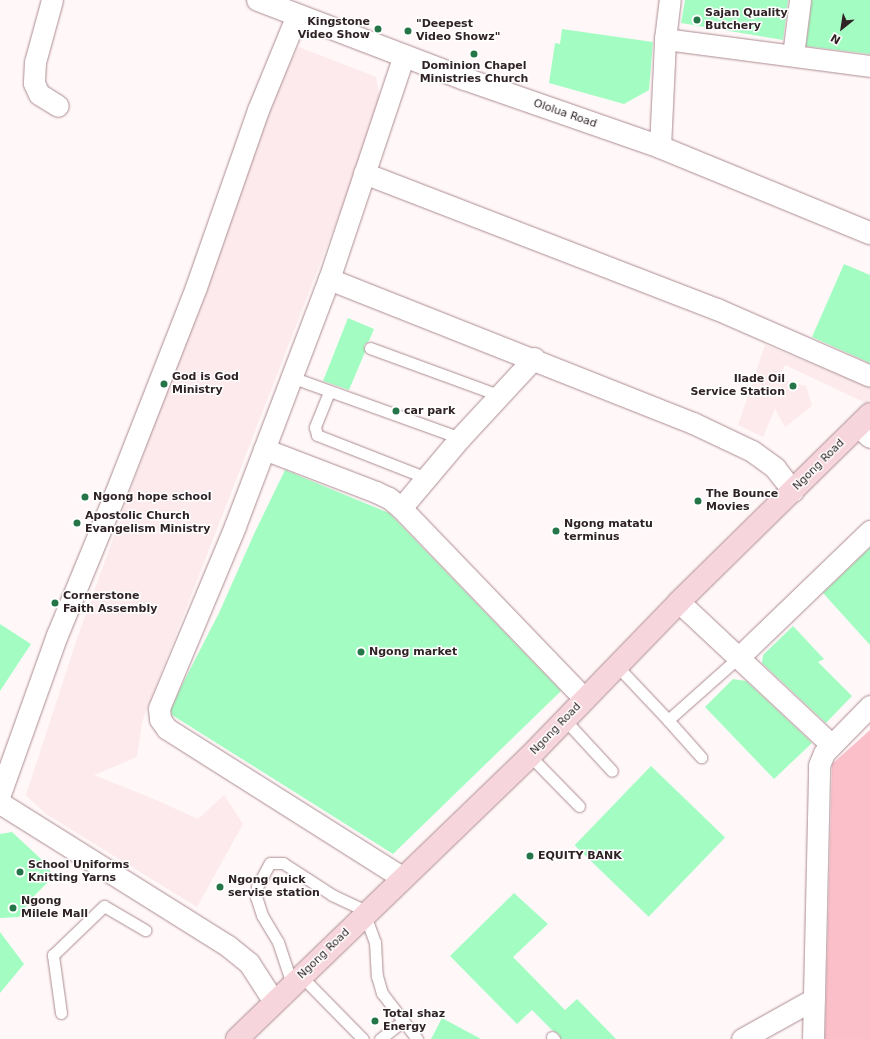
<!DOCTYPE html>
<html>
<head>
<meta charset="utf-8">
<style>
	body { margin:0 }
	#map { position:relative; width:870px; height:1039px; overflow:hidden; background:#fff7f8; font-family:"DejaVu Sans",sans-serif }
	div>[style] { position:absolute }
	.built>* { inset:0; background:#fceaed }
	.green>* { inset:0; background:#fabfc9 }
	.building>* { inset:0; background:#a3fdc2; transform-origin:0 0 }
	.roads { filter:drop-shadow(0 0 1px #ac8b91) drop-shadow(0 0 1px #ac8b91) }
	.service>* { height:11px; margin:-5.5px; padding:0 5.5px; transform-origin:5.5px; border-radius:5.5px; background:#fff }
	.minor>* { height:21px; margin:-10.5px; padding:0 10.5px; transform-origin:10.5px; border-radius:10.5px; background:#fff }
	.tertiary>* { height:22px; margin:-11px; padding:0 11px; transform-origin:11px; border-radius:11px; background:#fff }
	.secondary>* { height:22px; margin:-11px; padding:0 11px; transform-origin:11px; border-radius:11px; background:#f7d5dc }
	.dots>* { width:11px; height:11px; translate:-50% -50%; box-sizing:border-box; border:2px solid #fff; border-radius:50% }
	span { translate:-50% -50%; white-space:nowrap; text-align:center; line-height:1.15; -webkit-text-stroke:3px #fff; paint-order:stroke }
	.poi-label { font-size:11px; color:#302326; font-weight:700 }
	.left { translate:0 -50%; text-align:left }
	.right { translate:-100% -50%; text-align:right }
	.street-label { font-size:11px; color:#302326 }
	.north { position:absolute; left:822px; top:8px; width:40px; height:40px; -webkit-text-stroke:3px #fff; paint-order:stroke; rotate:210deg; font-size:11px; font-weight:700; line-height:16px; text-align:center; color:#302326 }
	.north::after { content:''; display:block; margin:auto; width:14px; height:18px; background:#302326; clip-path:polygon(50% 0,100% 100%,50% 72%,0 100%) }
</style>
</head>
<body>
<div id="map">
	<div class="built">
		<div style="clip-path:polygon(299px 47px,376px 77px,381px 103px,341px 210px,142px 722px,137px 757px,94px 775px,156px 800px,198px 819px,224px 795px,243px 824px,197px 907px,46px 814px,26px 795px,77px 639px,276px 85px)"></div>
		<div style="clip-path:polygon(765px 345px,870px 387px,870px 399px,866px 403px,785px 365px,779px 379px,806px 386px,812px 406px,785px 427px,775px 409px,763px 437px,738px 425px)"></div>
	</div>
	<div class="green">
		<div style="clip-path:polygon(870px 730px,870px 1039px,825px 1039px,832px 764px)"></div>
	</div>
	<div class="building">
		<div style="clip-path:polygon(685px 0,788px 0,783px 40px,681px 23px)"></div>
		<div style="clip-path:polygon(812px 0,870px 0,870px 54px,806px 46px)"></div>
		<div style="clip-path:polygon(562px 29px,653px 42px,649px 90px,624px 104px,549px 83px,555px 43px,560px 44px)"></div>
		<div style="clip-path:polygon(844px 264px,870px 275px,870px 363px,812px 337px)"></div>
		<div style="clip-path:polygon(348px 318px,374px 329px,369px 341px,364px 345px,365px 352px,349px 390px,323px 381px)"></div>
		<div style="clip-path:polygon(285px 470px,389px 513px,561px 691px,393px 854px,172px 715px,171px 710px,182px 685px,219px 613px,254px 534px)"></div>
		<div style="clip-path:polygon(870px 548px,870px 645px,823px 593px)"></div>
		<div style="clip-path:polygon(0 624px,31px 644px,0 691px)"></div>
		<div style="clip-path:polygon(793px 626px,824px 659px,818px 662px,852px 696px,826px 723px,762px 663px,763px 655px)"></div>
		<div style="clip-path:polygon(733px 679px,746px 681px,812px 743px,774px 779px,705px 707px)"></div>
		<div style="left:651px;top:766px;width:103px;height:110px;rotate:44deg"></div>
		<div style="clip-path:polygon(12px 832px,40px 858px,54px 876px,32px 898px,19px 917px,0 918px,0 834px)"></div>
		<div style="clip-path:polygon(514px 893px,548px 924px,513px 957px,565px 1010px,577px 999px,616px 1039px,561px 1039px,559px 1034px,552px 1030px,532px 1010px,517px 1024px,450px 956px)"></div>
		<div style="clip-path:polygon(0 932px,24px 964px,0 993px)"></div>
		<div style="clip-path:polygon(442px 1018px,481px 1039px,431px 1039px)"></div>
	</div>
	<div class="roads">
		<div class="service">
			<div style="left:370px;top:348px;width:140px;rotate:20.1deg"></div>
			<div style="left:291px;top:377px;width:180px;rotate:19.8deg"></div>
			<div style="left:329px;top:392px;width:38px;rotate:112deg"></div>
			<div style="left:315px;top:427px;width:8px;rotate:76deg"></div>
			<div style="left:317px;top:435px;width:118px;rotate:21.4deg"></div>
			<div style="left:617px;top:666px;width:74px;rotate:46.6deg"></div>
			<div style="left:668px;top:720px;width:50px;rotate:48.3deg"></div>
			<div style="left:565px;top:720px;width:69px;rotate:47.3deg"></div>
			<div style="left:668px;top:720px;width:95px;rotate:-41.6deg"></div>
			<div style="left:530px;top:756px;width:70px;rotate:45.6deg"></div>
			<div style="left:365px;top:915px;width:29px;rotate:70deg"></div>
			<div style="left:375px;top:942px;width:34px;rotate:87deg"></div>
			<div style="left:377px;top:976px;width:18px;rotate:74deg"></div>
			<div style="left:382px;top:993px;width:58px;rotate:52.7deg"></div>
			<div style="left:301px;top:976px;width:88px;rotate:45.5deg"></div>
			<div style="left:292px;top:984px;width:44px;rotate:-108.4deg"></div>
			<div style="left:278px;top:942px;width:31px;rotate:-121deg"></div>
			<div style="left:262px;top:915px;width:19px;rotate:-108deg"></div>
			<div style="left:256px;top:897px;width:10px;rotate:-84deg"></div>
			<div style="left:257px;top:887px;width:27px;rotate:-62deg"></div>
			<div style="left:270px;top:863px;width:13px"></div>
			<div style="left:283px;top:863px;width:59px;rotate:33.1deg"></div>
			<div style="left:332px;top:895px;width:40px;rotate:25deg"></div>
			<div style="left:61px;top:1013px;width:59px;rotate:-97.9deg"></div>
			<div style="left:53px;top:955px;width:71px;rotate:-43.9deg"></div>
			<div style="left:104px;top:906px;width:48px;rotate:30.3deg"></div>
			<div style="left:552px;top:1037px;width:3px;rotate:45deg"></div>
			<div style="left:380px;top:1039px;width:29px;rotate:-38deg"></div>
		</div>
		<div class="minor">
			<div style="left:52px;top:0;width:64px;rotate:105.3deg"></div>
			<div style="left:35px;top:62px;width:21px;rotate:93deg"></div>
			<div style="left:34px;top:83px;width:12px;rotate:66deg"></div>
			<div style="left:39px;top:94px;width:22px;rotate:32deg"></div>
			<div style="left:665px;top:39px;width:39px;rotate:-83deg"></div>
			<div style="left:793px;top:55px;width:55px;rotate:-82.7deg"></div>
			<div style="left:660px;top:147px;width:108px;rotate:-87.3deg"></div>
			<div style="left:665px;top:39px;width:207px;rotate:7.5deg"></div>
			<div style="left:364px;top:173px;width:378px;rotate:21.1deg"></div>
			<div style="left:717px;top:309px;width:167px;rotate:23.6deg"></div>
			<div style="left:329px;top:279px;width:391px;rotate:21.6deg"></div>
			<div style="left:693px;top:423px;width:65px;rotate:25.4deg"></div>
			<div style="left:752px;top:451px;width:29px;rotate:36deg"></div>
			<div style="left:775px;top:468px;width:29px;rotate:52deg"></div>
			<div style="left:858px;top:426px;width:16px;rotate:43deg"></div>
			<div style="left:264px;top:449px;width:120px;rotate:21deg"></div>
			<div style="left:376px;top:492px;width:14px;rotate:25deg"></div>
			<div style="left:389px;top:498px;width:16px;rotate:40deg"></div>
			<div style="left:401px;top:508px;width:265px;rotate:46.1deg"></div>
			<div style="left:401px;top:508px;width:92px;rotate:-49.9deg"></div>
			<div style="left:460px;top:438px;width:109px;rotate:-47.2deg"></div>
			<div style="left:679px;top:602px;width:209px;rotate:43.1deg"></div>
			<div style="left:739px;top:657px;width:182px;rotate:-43.9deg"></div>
			<div style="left:0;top:794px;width:169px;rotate:-70.3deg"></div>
			<div style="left:57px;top:635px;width:152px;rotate:-67.6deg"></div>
			<div style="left:115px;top:494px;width:222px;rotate:-68.6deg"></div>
			<div style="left:196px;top:287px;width:188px;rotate:-70.7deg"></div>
			<div style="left:258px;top:110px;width:103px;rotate:-67.7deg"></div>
			<div style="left:0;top:803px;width:269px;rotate:32.1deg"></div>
			<div style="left:228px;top:946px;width:27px;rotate:39deg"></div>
			<div style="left:249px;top:963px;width:46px;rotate:57.3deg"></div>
			<div style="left:403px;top:878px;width:279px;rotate:-147.7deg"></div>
			<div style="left:167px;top:729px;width:12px;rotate:-125deg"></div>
			<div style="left:160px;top:719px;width:11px;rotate:-95deg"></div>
			<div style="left:159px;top:708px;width:197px;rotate:-67.3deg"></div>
			<div style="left:235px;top:526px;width:264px;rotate:-69.2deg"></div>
			<div style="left:329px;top:279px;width:236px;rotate:-71.5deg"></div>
			<div style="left:742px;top:1039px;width:82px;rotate:-29.1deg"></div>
			<div style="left:813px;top:1039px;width:274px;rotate:-88.7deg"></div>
			<div style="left:819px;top:765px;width:13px;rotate:-67deg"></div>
			<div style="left:824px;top:753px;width:66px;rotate:-45.6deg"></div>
		</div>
		<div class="tertiary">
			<div style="left:258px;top:0;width:222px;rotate:20.9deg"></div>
			<div style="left:465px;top:79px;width:207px;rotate:19.2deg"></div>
			<div style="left:660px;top:147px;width:227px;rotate:22.3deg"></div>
		</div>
		<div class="secondary">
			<div style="left:237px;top:1039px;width:407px;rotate:-44deg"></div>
			<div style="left:530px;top:756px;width:214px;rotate:-45.9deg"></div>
			<div style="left:679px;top:602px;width:268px;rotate:-44.5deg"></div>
		</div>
	</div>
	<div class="dots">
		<div style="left:697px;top:20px;background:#247648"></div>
		<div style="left:378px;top:29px;background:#247648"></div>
		<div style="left:408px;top:31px;background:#247648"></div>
		<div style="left:474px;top:54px;background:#247648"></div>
		<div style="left:164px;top:384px;background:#247648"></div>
		<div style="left:793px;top:386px;background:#247648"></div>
		<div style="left:396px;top:411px;background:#247648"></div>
		<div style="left:85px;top:497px;background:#247648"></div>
		<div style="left:698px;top:501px;background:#247648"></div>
		<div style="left:77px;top:523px;background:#247648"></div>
		<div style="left:556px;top:531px;background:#247648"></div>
		<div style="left:55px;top:603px;background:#247648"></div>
		<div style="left:361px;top:652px;background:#247648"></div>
		<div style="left:530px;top:856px;background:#247648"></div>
		<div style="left:20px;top:872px;background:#247648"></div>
		<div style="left:220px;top:887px;background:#247648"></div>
		<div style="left:13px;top:908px;background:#247648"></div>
		<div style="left:375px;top:1021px;background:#247648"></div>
	</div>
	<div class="poi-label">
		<span class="left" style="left:705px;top:20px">Sajan Quality<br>Butchery</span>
		<span class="right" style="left:370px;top:29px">Kingstone<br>Video Show</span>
		<span class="left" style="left:416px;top:31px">"Deepest<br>Video Showz"</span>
		<span style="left:474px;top:73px">Dominion Chapel<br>Ministries Church</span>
		<span class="left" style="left:172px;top:384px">God is God<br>Ministry</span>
		<span class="right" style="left:785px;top:386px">Ilade Oil<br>Service Station</span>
		<span class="left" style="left:404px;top:411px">car park</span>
		<span class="left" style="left:706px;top:501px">The Bounce<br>Movies</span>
		<span class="left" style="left:93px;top:497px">Ngong hope school</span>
		<span class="left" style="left:85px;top:523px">Apostolic Church<br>Evangelism Ministry</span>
		<span class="left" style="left:564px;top:531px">Ngong matatu<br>terminus</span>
		<span class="left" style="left:63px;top:603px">Cornerstone<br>Faith Assembly</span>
		<span class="left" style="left:369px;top:652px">Ngong market</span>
		<span class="left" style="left:538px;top:856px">EQUITY BANK</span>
		<span class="left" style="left:28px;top:872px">School Uniforms<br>Knitting Yarns</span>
		<span class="left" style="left:228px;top:887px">Ngong quick<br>servise station</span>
		<span class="left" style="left:21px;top:908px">Ngong<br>Milele Mall</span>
		<span class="left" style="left:383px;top:1021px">Total shaz<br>Energy</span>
	</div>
	<div class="street-label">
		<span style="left:565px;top:114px;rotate:19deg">Ololua Road</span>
		<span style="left:819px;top:465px;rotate:-45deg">Ngong Road</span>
		<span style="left:556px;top:729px;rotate:-46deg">Ngong Road</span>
		<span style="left:324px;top:954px;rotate:-44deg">Ngong Road</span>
	</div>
	<div class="north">N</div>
</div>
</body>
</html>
